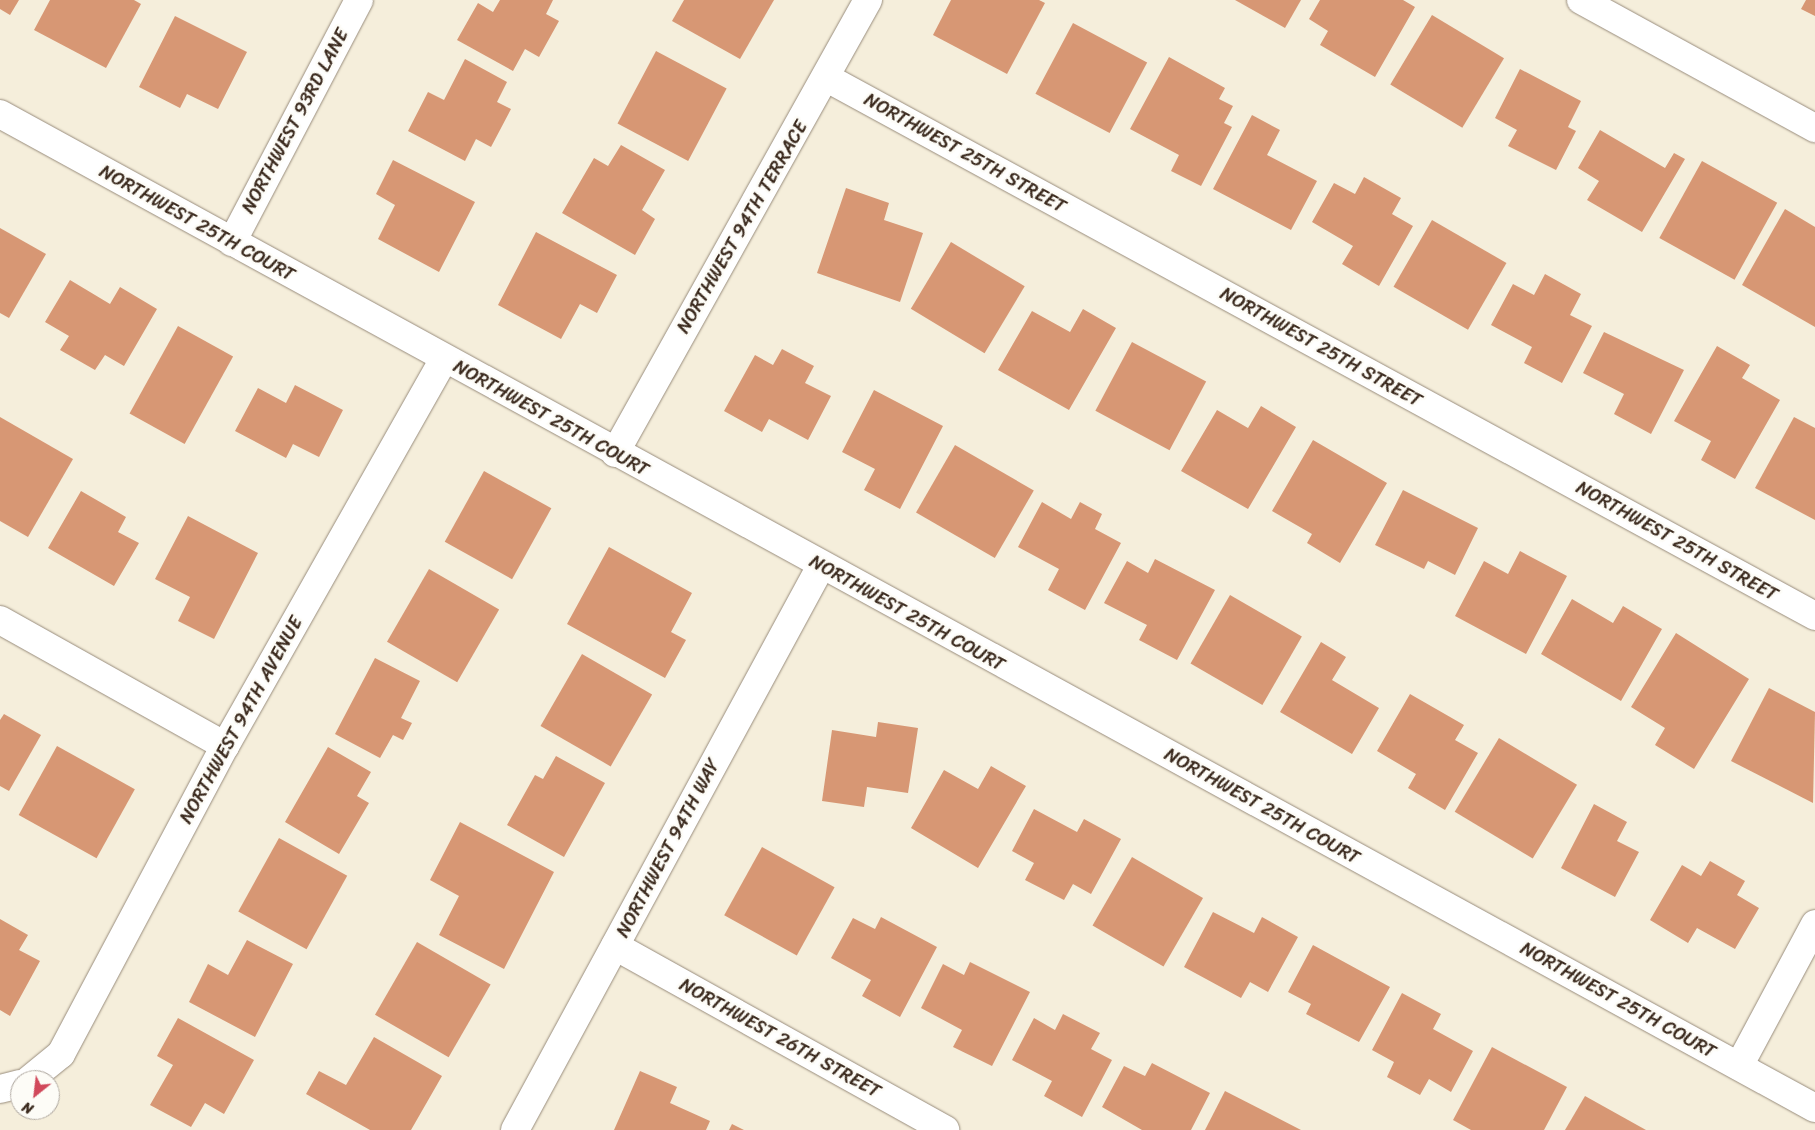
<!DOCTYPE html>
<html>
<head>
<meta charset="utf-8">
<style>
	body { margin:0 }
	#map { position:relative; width:1815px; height:1130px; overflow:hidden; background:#f5eedb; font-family:Sriracha,sans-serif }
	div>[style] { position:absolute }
	.building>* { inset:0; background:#d79774; transform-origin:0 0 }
	.roads { filter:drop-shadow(0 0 1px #988c7c) drop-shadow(0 0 1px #988c7c) }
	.street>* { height:28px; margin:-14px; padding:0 14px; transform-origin:14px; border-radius:14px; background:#fff }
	span { translate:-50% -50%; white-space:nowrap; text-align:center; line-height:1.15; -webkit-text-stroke:5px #fdfcf7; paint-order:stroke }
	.street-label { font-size:19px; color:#3b2a1e }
	.north { position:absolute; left:10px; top:1070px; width:50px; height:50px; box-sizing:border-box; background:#fdfcf7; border:1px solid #afa8a0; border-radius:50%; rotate:209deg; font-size:14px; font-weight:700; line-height:20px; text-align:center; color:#3b2a1e }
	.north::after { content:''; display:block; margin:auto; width:18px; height:22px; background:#d1495b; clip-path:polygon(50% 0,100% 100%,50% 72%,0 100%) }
</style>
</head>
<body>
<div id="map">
	<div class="building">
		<div style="clip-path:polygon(0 0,19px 0,10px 15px,0 9px)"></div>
		<div style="clip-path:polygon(50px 0,134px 0,141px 4px,106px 68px,34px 30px)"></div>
		<div style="clip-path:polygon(500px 0,553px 0,546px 14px,559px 21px,539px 57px,525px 49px,513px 71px,457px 40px,478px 3px,493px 12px)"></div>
		<div style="clip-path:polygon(684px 0,774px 0,740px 59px,672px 21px)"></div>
		<div style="clip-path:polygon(951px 0,1039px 0,1045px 3px,1007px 74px,933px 35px)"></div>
		<div style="clip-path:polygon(1235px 0,1301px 0,1285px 28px)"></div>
		<div style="clip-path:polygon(1320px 0,1403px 0,1415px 7px,1375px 77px,1320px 45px,1328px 31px,1309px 19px)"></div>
		<div style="clip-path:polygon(1806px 0,1815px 0,1815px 16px,1801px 9px)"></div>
		<div style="left:1432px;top:15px;width:84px;height:81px;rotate:31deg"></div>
		<div style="clip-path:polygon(175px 16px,247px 52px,218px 109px,187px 94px,180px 108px,139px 87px)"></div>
		<div style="left:1073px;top:23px;width:84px;height:80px;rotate:28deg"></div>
		<div style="left:656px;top:51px;width:80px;height:82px;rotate:28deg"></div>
		<div style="clip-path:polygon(1169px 57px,1225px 88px,1219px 99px,1233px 106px,1224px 123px,1232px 127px,1201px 186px,1171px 171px,1179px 155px,1130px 129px)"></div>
		<div style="clip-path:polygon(465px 59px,507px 82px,497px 102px,511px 109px,491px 147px,476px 139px,465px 161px,408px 131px,428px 92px,444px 100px)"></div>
		<div style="clip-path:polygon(1520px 69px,1581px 101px,1568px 127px,1576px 131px,1556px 170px,1508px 146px,1517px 130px,1495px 118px)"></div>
		<div style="clip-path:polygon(1252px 115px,1280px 130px,1267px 155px,1317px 181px,1291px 230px,1213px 189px)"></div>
		<div style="clip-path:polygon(1600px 130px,1665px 168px,1674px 153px,1685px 159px,1642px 232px,1587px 200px,1599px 181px,1578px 168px)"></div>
		<div style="clip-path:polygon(621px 145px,665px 170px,642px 210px,655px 219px,635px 255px,562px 213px,594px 158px,608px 166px)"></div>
		<div style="clip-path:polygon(393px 160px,475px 202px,439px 272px,378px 239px,395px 205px,376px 194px)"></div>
		<div style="left:1702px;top:161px;width:86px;height:88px;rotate:29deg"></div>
		<div style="clip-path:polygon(1364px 177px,1401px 198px,1392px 214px,1413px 226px,1379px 286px,1342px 264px,1353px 246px,1312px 222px,1334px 183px,1355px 194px)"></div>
		<div style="clip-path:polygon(846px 188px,889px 203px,884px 220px,923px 233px,900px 302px,817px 273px)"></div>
		<div style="clip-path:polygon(1785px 209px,1815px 227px,1815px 327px,1742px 285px)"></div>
		<div style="left:1432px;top:220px;width:86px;height:77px;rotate:30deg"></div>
		<div style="clip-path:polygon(0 228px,46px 254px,9px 318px,0 313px)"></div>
		<div style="clip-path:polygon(536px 232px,617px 275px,597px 313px,580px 304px,561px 339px,498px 305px)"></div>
		<div style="left:951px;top:242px;width:86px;height:78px;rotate:31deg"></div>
		<div style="clip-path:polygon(1545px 274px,1581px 294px,1570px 315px,1592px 326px,1562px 383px,1524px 363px,1532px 347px,1491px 325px,1513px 284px,1534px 295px)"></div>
		<div style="clip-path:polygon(70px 280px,110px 304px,120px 287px,157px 309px,124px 366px,105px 355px,95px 370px,60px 350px,69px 336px,45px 322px)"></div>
		<div style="clip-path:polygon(1083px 309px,1116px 328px,1069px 410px,998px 370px,1032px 311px,1070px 332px)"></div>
		<div style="left:178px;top:326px;width:63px;height:100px;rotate:29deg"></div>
		<div style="clip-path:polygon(1604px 332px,1684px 370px,1651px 434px,1614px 414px,1624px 394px,1583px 373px)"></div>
		<div style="left:1132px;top:342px;width:84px;height:78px;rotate:28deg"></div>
		<div style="clip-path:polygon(1717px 346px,1750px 365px,1742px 378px,1780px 400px,1735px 479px,1701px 460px,1711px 441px,1674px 421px)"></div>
		<div style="clip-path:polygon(782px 349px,814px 366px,805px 383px,831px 396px,808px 440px,769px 419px,762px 432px,724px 411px,755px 355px,773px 365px)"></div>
		<div style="clip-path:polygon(295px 385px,343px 410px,319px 457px,293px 444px,286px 458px,235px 431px,258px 388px,286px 403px)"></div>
		<div style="clip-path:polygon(874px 390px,943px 426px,900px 509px,864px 490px,875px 469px,842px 452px)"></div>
		<div style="clip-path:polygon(1261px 406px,1296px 427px,1248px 509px,1181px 471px,1217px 410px,1248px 428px)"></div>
		<div style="clip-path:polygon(0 417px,73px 459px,28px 537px,0 521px)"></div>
		<div style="clip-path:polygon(1794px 417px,1815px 428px,1815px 520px,1755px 488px)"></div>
		<div style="clip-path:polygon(1313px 440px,1387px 483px,1340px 563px,1307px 543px,1312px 534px,1272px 511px)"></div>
		<div style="left:955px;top:445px;width:91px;height:78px;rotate:30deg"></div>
		<div style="left:484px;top:471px;width:77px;height:81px;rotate:29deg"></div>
		<div style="clip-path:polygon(1403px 490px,1478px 528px,1455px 575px,1428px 561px,1424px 569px,1375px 545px)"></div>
		<div style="clip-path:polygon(81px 491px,126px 517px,118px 532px,139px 543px,114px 586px,48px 548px)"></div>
		<div style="clip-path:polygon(1042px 502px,1071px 519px,1080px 502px,1102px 514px,1095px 529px,1121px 543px,1085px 610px,1048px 590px,1059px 569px,1018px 547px)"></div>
		<div style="clip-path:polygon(188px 516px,258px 553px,214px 639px,178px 621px,190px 597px,155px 579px)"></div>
		<div style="clip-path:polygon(609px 547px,692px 593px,671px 632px,686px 640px,665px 678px,567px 624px)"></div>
		<div style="clip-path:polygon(1520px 551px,1567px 576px,1526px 654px,1455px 616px,1484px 561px,1508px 574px)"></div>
		<div style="clip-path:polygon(1155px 559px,1215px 590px,1177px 660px,1139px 640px,1147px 625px,1104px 603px,1127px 561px,1148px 573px)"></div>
		<div style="left:429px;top:569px;width:81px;height:84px;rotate:30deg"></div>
		<div style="left:1230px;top:595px;width:83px;height:79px;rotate:30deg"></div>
		<div style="clip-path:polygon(1572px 599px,1613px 623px,1623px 606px,1662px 629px,1621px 701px,1541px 654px)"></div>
		<div style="clip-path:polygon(1676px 633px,1749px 679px,1694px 769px,1655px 745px,1665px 728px,1631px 707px)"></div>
		<div style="clip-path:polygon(1321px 642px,1346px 657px,1332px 680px,1379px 708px,1352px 754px,1280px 712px)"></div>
		<div style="left:582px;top:654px;width:81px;height:83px;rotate:30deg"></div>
		<div style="clip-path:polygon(375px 658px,420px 681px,401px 718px,412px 723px,403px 740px,393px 735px,380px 758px,335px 734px)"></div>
		<div style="clip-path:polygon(1769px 688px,1815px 712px,1813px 803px,1731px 761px)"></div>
		<div style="clip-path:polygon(1410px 694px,1464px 725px,1455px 740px,1478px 753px,1445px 810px,1408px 788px,1416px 774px,1377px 751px)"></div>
		<div style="clip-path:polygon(4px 714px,41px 735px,9px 791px,0 786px,0 720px)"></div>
		<div style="clip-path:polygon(878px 722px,918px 728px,908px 793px,867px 787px,864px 807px,822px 801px,832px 730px,876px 737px)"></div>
		<div style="left:1499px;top:738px;width:91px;height:86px;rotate:31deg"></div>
		<div style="left:57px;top:746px;width:89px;height:79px;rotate:29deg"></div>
		<div style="clip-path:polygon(328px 747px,371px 772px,357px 796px,369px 803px,339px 854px,285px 822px)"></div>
		<div style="clip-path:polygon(556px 756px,605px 783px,564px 857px,507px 825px,535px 775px,543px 779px)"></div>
		<div style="clip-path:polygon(991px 766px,1026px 786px,978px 868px,911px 828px,944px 770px,978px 789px)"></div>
		<div style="clip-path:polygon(1594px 804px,1627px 822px,1617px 841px,1639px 852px,1615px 897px,1561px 868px)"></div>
		<div style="clip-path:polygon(1034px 809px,1077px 832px,1084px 819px,1121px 839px,1091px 894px,1073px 884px,1064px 900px,1025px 880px,1034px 863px,1012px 851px)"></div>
		<div style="clip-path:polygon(460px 822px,554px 872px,504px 969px,439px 935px,459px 896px,430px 880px)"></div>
		<div style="left:279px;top:838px;width:78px;height:84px;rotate:29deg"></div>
		<div style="left:762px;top:847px;width:83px;height:78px;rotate:29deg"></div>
		<div style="left:1132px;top:857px;width:82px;height:79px;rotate:30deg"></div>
		<div style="clip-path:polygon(1710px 861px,1745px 881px,1737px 895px,1759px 908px,1735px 949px,1697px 928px,1688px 943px,1650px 920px,1682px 865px,1701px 876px)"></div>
		<div style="clip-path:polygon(1213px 912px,1254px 933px,1262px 917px,1298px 937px,1268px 992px,1250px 982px,1241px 998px,1184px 967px)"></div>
		<div style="clip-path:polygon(881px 917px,937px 947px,900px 1017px,862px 996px,871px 980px,831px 958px,853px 918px,875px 929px)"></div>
		<div style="clip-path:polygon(0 919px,28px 935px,19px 950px,40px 961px,10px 1016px,0 1010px)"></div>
		<div style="clip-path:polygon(247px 940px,293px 964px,255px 1037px,189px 1002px,208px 964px,228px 975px)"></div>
		<div style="left:417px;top:942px;width:85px;height:84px;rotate:30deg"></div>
		<div style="clip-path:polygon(1313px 945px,1390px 987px,1359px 1042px,1306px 1014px,1311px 1004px,1288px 992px)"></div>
		<div style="clip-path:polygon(970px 962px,1030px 992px,992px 1066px,953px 1047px,962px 1030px,921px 1008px,943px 964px,964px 975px)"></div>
		<div style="clip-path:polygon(1402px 993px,1441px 1014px,1433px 1029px,1473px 1051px,1451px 1092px,1429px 1079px,1420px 1095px,1387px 1077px,1394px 1062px,1372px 1050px)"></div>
		<div style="clip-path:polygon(1063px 1014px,1100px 1033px,1091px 1049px,1112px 1060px,1082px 1117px,1044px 1096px,1052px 1081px,1012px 1060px,1034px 1018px,1055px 1030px)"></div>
		<div style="clip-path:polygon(178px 1018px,254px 1060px,224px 1114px,205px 1103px,191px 1127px,150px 1105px,173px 1065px,157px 1056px)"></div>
		<div style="clip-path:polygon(374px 1037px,442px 1076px,411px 1130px,370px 1130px,306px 1094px,319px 1071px,346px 1085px)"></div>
		<div style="clip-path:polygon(1492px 1047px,1567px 1087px,1544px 1130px,1471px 1130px,1453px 1120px)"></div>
		<div style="clip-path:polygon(1152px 1063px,1210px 1093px,1191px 1130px,1142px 1130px,1102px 1107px,1124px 1066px,1145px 1076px)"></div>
		<div style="clip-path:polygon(640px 1071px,677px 1087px,670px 1103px,710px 1121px,706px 1130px,614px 1130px)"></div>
		<div style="clip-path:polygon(1225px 1091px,1301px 1130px,1205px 1130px)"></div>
		<div style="clip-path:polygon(1585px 1096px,1646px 1130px,1565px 1130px)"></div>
		<div style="clip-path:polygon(732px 1124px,744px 1130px,729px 1130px)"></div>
	</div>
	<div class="roads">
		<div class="street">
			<div style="left:1581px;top:0;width:267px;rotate:28.7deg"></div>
			<div style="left:827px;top:78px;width:1125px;rotate:28.57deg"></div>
			<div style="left:0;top:114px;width:2069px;rotate:28.71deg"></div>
			<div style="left:232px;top:242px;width:273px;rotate:-62.3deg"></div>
			<div style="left:615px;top:453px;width:519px;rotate:-60.82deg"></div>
			<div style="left:0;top:620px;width:258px;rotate:29.2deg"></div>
			<div style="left:615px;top:946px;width:378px;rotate:29.1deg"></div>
			<div style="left:1739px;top:1066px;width:161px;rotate:-61.8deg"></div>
			<div style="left:29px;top:1080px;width:41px;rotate:-39.1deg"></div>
			<div style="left:61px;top:1054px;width:349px;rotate:-62deg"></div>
			<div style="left:225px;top:746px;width:445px;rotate:-60.5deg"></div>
			<div style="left:0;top:1089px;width:21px;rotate:-14deg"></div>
			<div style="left:515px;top:1130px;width:642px;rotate:-61.52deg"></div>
		</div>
	</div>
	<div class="street-label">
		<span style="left:295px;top:121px;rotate:-62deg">NORTHWEST 93RD LANE</span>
		<span style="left:965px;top:153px;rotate:29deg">NORTHWEST 25TH STREET</span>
		<span style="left:197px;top:223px;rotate:29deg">NORTHWEST 25TH COURT</span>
		<span style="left:742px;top:227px;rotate:-60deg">NORTHWEST 94TH TERRACE</span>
		<span style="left:1321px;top:347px;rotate:29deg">NORTHWEST 25TH STREET</span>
		<span style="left:551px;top:418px;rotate:29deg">NORTHWEST 25TH COURT</span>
		<span style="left:1677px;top:541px;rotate:29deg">NORTHWEST 25TH STREET</span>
		<span style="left:907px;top:613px;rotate:29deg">NORTHWEST 25TH COURT</span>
		<span style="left:241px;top:720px;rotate:-61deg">NORTHWEST 94TH AVENUE</span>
		<span style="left:1262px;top:806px;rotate:29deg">NORTHWEST 25TH COURT</span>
		<span style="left:668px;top:848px;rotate:-62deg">NORTHWEST 94TH WAY</span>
		<span style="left:1618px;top:1000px;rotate:29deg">NORTHWEST 25TH COURT</span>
		<span style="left:780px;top:1038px;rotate:29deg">NORTHWEST 26TH STREET</span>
	</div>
	<div class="north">N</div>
</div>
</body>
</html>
